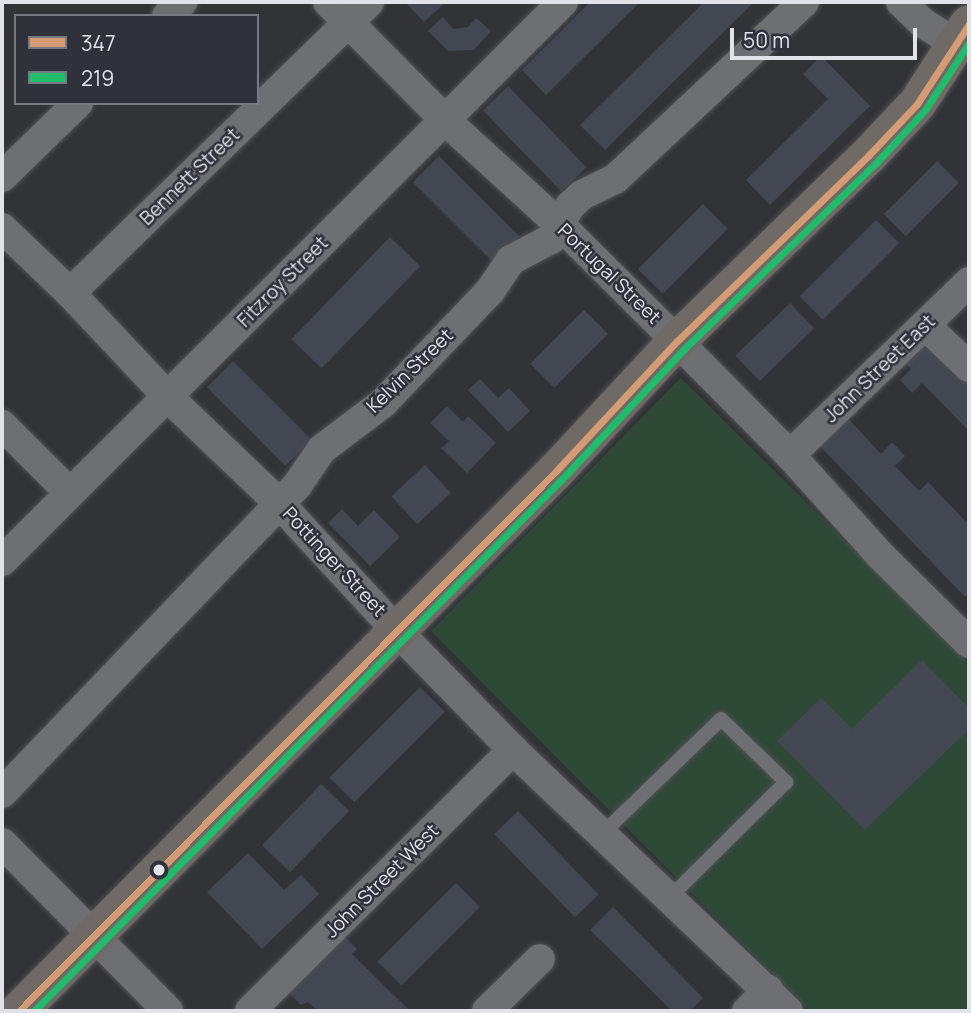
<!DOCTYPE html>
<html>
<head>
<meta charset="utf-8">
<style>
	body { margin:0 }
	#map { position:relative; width:971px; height:1013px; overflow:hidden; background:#323337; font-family:Manrope,sans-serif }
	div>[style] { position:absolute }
	.green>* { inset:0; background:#2f4937 }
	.building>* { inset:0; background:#434751; transform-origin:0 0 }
	.roads { filter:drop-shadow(0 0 2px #4e5053) drop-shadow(0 0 2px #4e5053) }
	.service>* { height:14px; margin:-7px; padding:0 7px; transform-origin:7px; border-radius:7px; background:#6e6f73 }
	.minor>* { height:30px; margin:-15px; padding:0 15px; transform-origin:15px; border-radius:15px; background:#6e6f73 }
	.trunk>* { height:38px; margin:-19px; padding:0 19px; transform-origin:19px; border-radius:19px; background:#706a66 }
	.bus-1>* { height:7px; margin:-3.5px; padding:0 3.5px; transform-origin:3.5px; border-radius:3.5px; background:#d39c74 }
	.bus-2>* { height:7px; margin:-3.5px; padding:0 3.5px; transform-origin:3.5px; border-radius:3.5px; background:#20bc6c }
	.dots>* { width:19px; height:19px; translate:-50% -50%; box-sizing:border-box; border:4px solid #2f323a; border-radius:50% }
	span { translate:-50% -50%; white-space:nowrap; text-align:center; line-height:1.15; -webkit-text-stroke:5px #2f323a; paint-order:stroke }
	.street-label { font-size:19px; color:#e1e3e8 }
	.frame { position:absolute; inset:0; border:4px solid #e1e3e8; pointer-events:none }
	.legend { position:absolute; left:14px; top:14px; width:245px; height:91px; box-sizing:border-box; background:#2f323a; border:2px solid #767980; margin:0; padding:9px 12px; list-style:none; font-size:21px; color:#e1e3e8 }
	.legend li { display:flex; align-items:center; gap:14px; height:35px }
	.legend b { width:35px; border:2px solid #767980 }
	.scale { position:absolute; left:730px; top:28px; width:187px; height:32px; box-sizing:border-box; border:4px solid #e1e3e8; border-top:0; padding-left:9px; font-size:21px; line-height:24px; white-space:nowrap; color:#e1e3e8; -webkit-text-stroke:5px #2f323a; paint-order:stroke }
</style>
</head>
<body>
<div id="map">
	<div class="green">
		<div style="clip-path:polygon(681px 378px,969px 664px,969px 1011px,809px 1011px,431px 631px)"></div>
	</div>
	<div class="building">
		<div style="clip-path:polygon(405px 2px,446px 2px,424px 22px)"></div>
		<div style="clip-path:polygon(590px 2px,640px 2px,546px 95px,522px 70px)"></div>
		<div style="clip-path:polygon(704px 2px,754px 2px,605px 150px,580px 125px)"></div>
		<div style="clip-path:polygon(443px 17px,453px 29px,468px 27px,476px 18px,491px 31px,474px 50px,448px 51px,428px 31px)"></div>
		<div style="clip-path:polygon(821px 56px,870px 106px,770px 205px,746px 180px,828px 99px,803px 74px)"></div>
		<div style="left:508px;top:86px;width:113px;height:35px;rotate:46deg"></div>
		<div style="left:439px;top:156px;width:114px;height:37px;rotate:45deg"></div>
		<div style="left:937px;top:161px;width:31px;height:75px;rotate:45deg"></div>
		<div style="left:703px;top:204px;width:35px;height:92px;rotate:45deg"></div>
		<div style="left:876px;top:220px;width:33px;height:108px;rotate:45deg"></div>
		<div style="left:390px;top:237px;width:42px;height:142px;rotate:44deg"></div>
		<div style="left:790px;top:303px;width:35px;height:76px;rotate:46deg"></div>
		<div style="left:584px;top:310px;width:34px;height:76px;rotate:45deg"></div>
		<div style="clip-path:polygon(928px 340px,969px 382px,969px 431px,922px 383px,912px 393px,900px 380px,911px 369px,905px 363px)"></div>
		<div style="left:233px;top:361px;width:111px;height:37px;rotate:45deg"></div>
		<div style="clip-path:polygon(480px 379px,498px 398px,509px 388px,530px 411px,508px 432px,468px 390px)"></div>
		<div style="clip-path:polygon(447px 406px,463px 422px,468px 416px,496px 443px,467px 473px,441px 448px,449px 441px,430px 423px)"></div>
		<div style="clip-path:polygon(845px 415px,881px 454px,892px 442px,905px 456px,895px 466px,919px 491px,928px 482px,969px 525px,969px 593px,965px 597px,816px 442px)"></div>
		<div style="left:425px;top:465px;width:38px;height:46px;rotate:47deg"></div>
		<div style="clip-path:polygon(342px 509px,358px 526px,374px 510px,400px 537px,370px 566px,328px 523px)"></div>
		<div style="clip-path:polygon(922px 660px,969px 708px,969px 729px,865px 830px,777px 741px,821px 698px,852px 729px)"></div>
		<div style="left:420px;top:687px;width:35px;height:128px;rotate:45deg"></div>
		<div style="left:321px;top:784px;width:39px;height:85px;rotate:44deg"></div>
		<div style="left:518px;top:811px;width:116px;height:33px;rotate:46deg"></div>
		<div style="clip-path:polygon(248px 853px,284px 890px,301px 875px,319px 894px,262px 949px,207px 892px)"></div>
		<div style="left:456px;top:883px;width:34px;height:111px;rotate:45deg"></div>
		<div style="clip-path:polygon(613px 907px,703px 998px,690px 1011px,672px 1011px,590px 930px)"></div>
		<div style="clip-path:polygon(342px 934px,357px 949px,352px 954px,410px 1011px,318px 1011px,308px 1002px,301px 1005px,286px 990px)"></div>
	</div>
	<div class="roads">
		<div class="service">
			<div style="left:602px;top:834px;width:165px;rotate:-44deg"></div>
			<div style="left:721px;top:719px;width:91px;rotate:44.1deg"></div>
			<div style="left:786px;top:782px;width:163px;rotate:135.2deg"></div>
		</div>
		<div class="minor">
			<div style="left:328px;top:2px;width:166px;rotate:45.2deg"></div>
			<div style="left:445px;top:120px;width:156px;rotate:42.4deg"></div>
			<div style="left:560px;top:225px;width:165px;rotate:44.8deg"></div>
			<div style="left:677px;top:341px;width:161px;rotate:45.3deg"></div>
			<div style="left:790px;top:455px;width:136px;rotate:48deg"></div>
			<div style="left:881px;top:556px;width:124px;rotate:44.7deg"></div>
			<div style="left:901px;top:2px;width:30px;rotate:44deg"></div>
			<div style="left:923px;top:23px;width:40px;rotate:32deg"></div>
			<div style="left:167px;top:16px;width:21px;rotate:-43deg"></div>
			<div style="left:2px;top:177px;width:106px;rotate:-44.2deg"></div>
			<div style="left:2px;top:228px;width:94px;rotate:43.7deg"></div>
			<div style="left:70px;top:293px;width:143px;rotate:46.7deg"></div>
			<div style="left:168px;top:397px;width:152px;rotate:43.7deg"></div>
			<div style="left:278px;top:502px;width:177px;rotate:47.3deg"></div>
			<div style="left:398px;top:632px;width:165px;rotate:45.7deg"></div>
			<div style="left:513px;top:750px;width:379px;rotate:43.5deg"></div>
			<div style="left:70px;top:293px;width:417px;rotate:-44.2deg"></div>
			<div style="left:925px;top:325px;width:61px;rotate:43.7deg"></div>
			<div style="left:2px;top:425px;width:96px;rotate:45deg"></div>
			<div style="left:790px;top:455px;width:249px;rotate:-44deg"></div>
			<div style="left:2px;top:561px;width:792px;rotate:-44.9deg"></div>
			<div style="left:2px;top:793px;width:428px;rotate:-46.2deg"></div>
			<div style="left:298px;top:484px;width:42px;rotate:-55.6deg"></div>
			<div style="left:322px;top:449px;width:76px;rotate:-37deg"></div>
			<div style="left:383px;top:403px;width:155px;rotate:-46.3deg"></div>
			<div style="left:490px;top:291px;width:37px;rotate:-56deg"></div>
			<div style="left:511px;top:260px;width:45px;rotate:-27.7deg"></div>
			<div style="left:551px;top:239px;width:38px;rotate:-60deg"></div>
			<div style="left:570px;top:206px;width:16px;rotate:-43deg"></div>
			<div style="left:582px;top:195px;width:37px;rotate:-26deg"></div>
			<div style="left:615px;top:179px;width:259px;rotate:-43.1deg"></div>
			<div style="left:2px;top:843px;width:236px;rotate:45.3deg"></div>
			<div style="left:250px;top:1011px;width:371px;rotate:-44.8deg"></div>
			<div style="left:487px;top:1011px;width:74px;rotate:-44.5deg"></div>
			<div style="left:747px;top:1011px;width:30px;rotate:-45deg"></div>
		</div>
		<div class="trunk">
			<div style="left:19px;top:1011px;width:762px;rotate:-45.16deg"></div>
			<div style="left:556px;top:471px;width:178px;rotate:-47.1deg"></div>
			<div style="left:677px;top:341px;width:266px;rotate:-44.1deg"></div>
			<div style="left:868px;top:156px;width:71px;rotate:-46.7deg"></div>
			<div style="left:917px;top:104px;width:95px;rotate:-57deg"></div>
		</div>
	</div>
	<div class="bus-1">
		<div style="left:19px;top:1011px;width:762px;rotate:-45.16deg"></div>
		<div style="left:556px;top:471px;width:178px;rotate:-47.1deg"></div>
		<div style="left:677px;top:341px;width:266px;rotate:-44.1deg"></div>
		<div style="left:868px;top:156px;width:71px;rotate:-46.7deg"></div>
		<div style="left:917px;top:104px;width:95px;rotate:-57deg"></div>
	</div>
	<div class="bus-2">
		<div style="left:34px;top:1011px;width:751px;rotate:-45.22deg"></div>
		<div style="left:563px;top:478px;width:178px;rotate:-46.8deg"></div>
		<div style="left:685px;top:348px;width:266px;rotate:-44.1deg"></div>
		<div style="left:876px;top:163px;width:72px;rotate:-47.2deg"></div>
		<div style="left:925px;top:110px;width:80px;rotate:-56.7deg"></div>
	</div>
	<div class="dots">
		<div style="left:159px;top:870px;background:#e1e3e8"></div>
	</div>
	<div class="street-label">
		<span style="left:190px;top:177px;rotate:-44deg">Bennett Street</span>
		<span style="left:609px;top:274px;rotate:44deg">Portugal Street</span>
		<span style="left:283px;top:282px;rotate:-45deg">Fitzroy Street</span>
		<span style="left:880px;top:369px;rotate:-44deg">John Street East</span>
		<span style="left:410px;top:371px;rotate:-44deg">Kelvin Street</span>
		<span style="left:334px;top:562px;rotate:47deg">Pottinger Street</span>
		<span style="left:382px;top:881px;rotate:-45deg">John Street West</span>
	</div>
	<div class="frame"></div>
	<ul class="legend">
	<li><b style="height:9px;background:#d39c74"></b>347</li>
	<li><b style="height:9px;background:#20bc6c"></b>219</li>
	</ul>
	<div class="scale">50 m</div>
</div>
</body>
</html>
